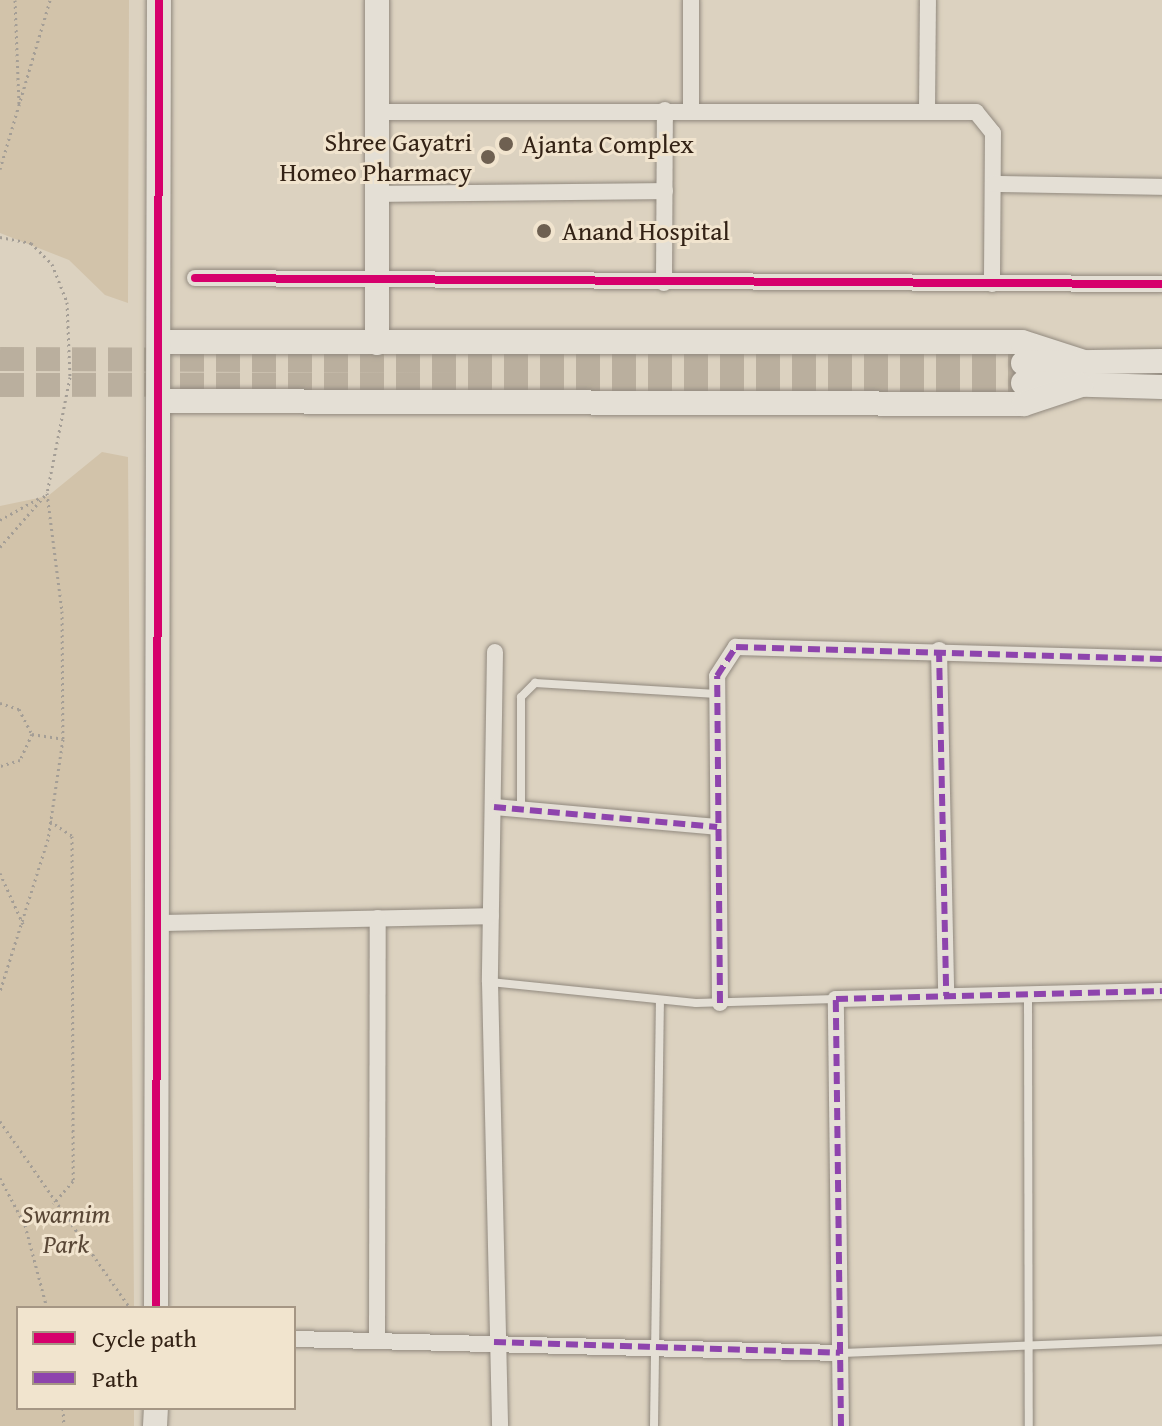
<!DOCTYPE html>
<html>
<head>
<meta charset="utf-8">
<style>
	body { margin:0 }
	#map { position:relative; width:1162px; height:1426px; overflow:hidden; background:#dcd2c0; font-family:"Gentium Book Plus",serif }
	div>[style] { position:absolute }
	.green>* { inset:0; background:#d2c3aa }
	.secondary-tunnel>* { height:24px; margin-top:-12px; transform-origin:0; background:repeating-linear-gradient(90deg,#baaf9e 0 24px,transparent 0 36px) }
	.path>* { height:3px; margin-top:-1.5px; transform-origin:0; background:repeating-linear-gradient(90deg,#a49e96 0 2px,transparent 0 6px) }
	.roads { filter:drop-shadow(0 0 2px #91897e) drop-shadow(0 0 2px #91897e) }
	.lane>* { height:8px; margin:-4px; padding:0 4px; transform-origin:4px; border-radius:4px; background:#e4dfd5 }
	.street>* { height:16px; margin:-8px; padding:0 8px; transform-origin:8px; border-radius:8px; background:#e4dfd5 }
	.secondary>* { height:24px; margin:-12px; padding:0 12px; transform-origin:12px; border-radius:12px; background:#e4dfd5 }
	.quiet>* { height:6px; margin-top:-3px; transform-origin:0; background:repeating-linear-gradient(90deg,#8e44ad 0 12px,transparent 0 18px) }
	.cycleway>* { height:8px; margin:-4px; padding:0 4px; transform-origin:4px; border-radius:4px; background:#d6006c }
	.dots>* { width:22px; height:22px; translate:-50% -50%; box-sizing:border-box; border:4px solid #f1e4ce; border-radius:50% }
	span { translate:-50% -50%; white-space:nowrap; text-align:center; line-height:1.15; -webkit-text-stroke:6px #f1e4ce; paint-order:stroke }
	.poi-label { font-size:26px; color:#332215 }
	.right { translate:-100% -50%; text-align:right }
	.left { translate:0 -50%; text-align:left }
	.park-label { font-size:26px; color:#594736; font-style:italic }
	.legend { position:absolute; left:16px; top:1306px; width:280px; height:104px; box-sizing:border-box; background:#f1e4ce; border:2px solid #a59684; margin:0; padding:10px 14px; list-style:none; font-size:24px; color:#332215 }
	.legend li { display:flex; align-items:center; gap:16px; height:40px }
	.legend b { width:40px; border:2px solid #a59684 }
</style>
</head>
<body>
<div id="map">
	<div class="green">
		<div style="clip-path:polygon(0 0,129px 0,128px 303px,105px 295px,69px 260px,0 233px)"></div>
		<div style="clip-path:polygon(102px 452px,128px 457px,134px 1308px,18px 1308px,18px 1408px,134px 1408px,134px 1426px,0 1426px,0 506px,48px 496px)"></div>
	</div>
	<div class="secondary-tunnel">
		<div style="left:0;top:359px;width:1023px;rotate:0.22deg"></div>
		<div style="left:0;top:385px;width:1023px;rotate:-0.11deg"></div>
	</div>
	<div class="path">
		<div style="left:15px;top:0;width:104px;rotate:87.8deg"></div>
		<div style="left:0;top:169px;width:176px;rotate:-73.5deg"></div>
		<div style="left:0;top:237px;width:32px;rotate:11deg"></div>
		<div style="left:31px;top:243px;width:30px;rotate:45deg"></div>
		<div style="left:52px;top:264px;width:41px;rotate:68.5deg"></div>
		<div style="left:67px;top:302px;width:75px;rotate:87.7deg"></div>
		<div style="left:70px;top:377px;width:118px;rotate:101.2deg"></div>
		<div style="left:47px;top:493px;width:119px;rotate:82.8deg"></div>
		<div style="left:62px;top:611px;width:128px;rotate:89.6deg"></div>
		<div style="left:63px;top:739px;width:101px;rotate:98.5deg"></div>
		<div style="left:48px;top:839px;width:159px;rotate:107.5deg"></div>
		<div style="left:0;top:520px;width:47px;rotate:-29.3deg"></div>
		<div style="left:0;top:547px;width:72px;rotate:-49deg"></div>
		<div style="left:0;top:703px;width:20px;rotate:18deg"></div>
		<div style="left:19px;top:709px;width:28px;rotate:63deg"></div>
		<div style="left:32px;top:734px;width:29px;rotate:115deg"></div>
		<div style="left:20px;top:760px;width:21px;rotate:163deg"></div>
		<div style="left:32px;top:734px;width:31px;rotate:9deg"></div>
		<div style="left:50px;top:821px;width:27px;rotate:34deg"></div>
		<div style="left:72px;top:836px;width:345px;rotate:89.8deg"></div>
		<div style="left:73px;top:1181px;width:30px;rotate:131deg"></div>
		<div style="left:0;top:873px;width:56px;rotate:65.7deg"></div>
		<div style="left:0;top:1121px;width:228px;rotate:55.2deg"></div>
		<div style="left:0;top:1178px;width:53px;rotate:62deg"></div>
		<div style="left:25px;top:1225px;width:86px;rotate:75.2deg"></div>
		<div style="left:63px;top:1408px;width:18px;rotate:87deg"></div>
	</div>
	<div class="roads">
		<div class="lane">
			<div style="left:521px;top:809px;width:112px;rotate:-90deg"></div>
			<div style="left:521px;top:697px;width:20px;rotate:-45deg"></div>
			<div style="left:535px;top:683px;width:182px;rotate:3.5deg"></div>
			<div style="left:490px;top:982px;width:207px;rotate:5.8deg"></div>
			<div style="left:696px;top:1003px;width:140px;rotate:-1.6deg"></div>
			<div style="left:1028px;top:995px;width:431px;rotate:89.9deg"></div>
			<div style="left:840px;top:1353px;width:322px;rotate:-2.3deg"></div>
			<div style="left:654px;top:1426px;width:426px;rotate:-89.2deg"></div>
		</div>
		<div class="street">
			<div style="left:691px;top:0;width:110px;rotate:90deg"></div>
			<div style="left:927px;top:111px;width:111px;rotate:-89.5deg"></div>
			<div style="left:377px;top:112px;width:599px"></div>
			<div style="left:976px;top:112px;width:27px;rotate:51deg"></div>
			<div style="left:993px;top:133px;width:151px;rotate:90.4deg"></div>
			<div style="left:994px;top:184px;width:168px;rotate:1deg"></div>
			<div style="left:377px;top:194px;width:288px;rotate:-0.6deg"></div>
			<div style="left:195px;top:278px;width:967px;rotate:0.36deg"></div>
			<div style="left:664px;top:283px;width:173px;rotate:-89.7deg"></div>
			<div style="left:939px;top:650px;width:346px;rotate:88.8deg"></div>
			<div style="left:495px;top:652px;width:330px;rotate:90.9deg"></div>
			<div style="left:490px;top:982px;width:444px;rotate:88.7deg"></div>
			<div style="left:494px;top:807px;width:224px;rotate:5.1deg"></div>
			<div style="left:159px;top:923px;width:332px;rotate:-1.2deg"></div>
			<div style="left:720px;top:1003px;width:327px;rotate:-90.5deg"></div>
			<div style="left:717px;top:676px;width:35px;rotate:-57deg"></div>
			<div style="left:736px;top:647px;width:426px;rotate:1.6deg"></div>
			<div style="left:377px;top:1337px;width:419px;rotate:-89.9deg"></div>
			<div style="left:294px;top:1339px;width:546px;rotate:1.47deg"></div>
			<div style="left:841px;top:1426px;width:427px;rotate:-90.7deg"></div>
			<div style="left:836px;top:999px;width:326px;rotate:-1.4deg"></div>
		</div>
		<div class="secondary">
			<div style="left:159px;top:342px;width:863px"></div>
			<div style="left:1022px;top:342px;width:65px;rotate:17.9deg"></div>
			<div style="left:377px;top:343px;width:343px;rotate:-90deg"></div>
			<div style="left:1023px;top:363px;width:139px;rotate:-0.8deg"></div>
			<div style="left:1023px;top:383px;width:139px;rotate:1.6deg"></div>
			<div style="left:159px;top:401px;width:865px;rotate:0.2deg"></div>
			<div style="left:1024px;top:404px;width:60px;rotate:-18.4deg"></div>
			<div style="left:156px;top:1308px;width:1308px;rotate:-89.87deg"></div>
			<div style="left:155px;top:1426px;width:18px;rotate:-87deg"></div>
		</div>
	</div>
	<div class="quiet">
		<div style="left:939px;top:650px;width:346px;rotate:88.8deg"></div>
		<div style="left:494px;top:807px;width:224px;rotate:5.1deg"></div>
		<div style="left:720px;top:1003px;width:327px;rotate:-90.5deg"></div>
		<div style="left:717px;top:676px;width:35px;rotate:-57deg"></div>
		<div style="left:736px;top:647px;width:426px;rotate:1.6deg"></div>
		<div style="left:494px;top:1342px;width:346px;rotate:1.8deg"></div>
		<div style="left:841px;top:1426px;width:427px;rotate:-90.7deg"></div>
		<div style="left:836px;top:999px;width:326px;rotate:-1.4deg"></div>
	</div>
	<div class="cycleway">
		<div style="left:195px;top:278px;width:967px;rotate:0.36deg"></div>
		<div style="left:156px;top:1308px;width:1308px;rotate:-89.87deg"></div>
	</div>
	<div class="dots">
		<div style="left:506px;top:144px;background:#6e6051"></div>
		<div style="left:488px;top:157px;background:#6e6051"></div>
		<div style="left:544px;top:231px;background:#6e6051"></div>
	</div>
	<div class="poi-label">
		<span class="right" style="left:472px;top:157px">Shree Gayatri<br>Homeo Pharmacy</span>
		<span class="left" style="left:522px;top:144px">Ajanta Complex</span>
		<span class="left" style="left:562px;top:231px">Anand Hospital</span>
	</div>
	<div class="park-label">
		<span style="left:66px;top:1229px">Swarnim<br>Park</span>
	</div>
	<ul class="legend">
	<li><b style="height:10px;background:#d6006c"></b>Cycle path</li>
	<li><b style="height:10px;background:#8e44ad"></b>Path</li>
	</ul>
</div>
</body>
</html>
